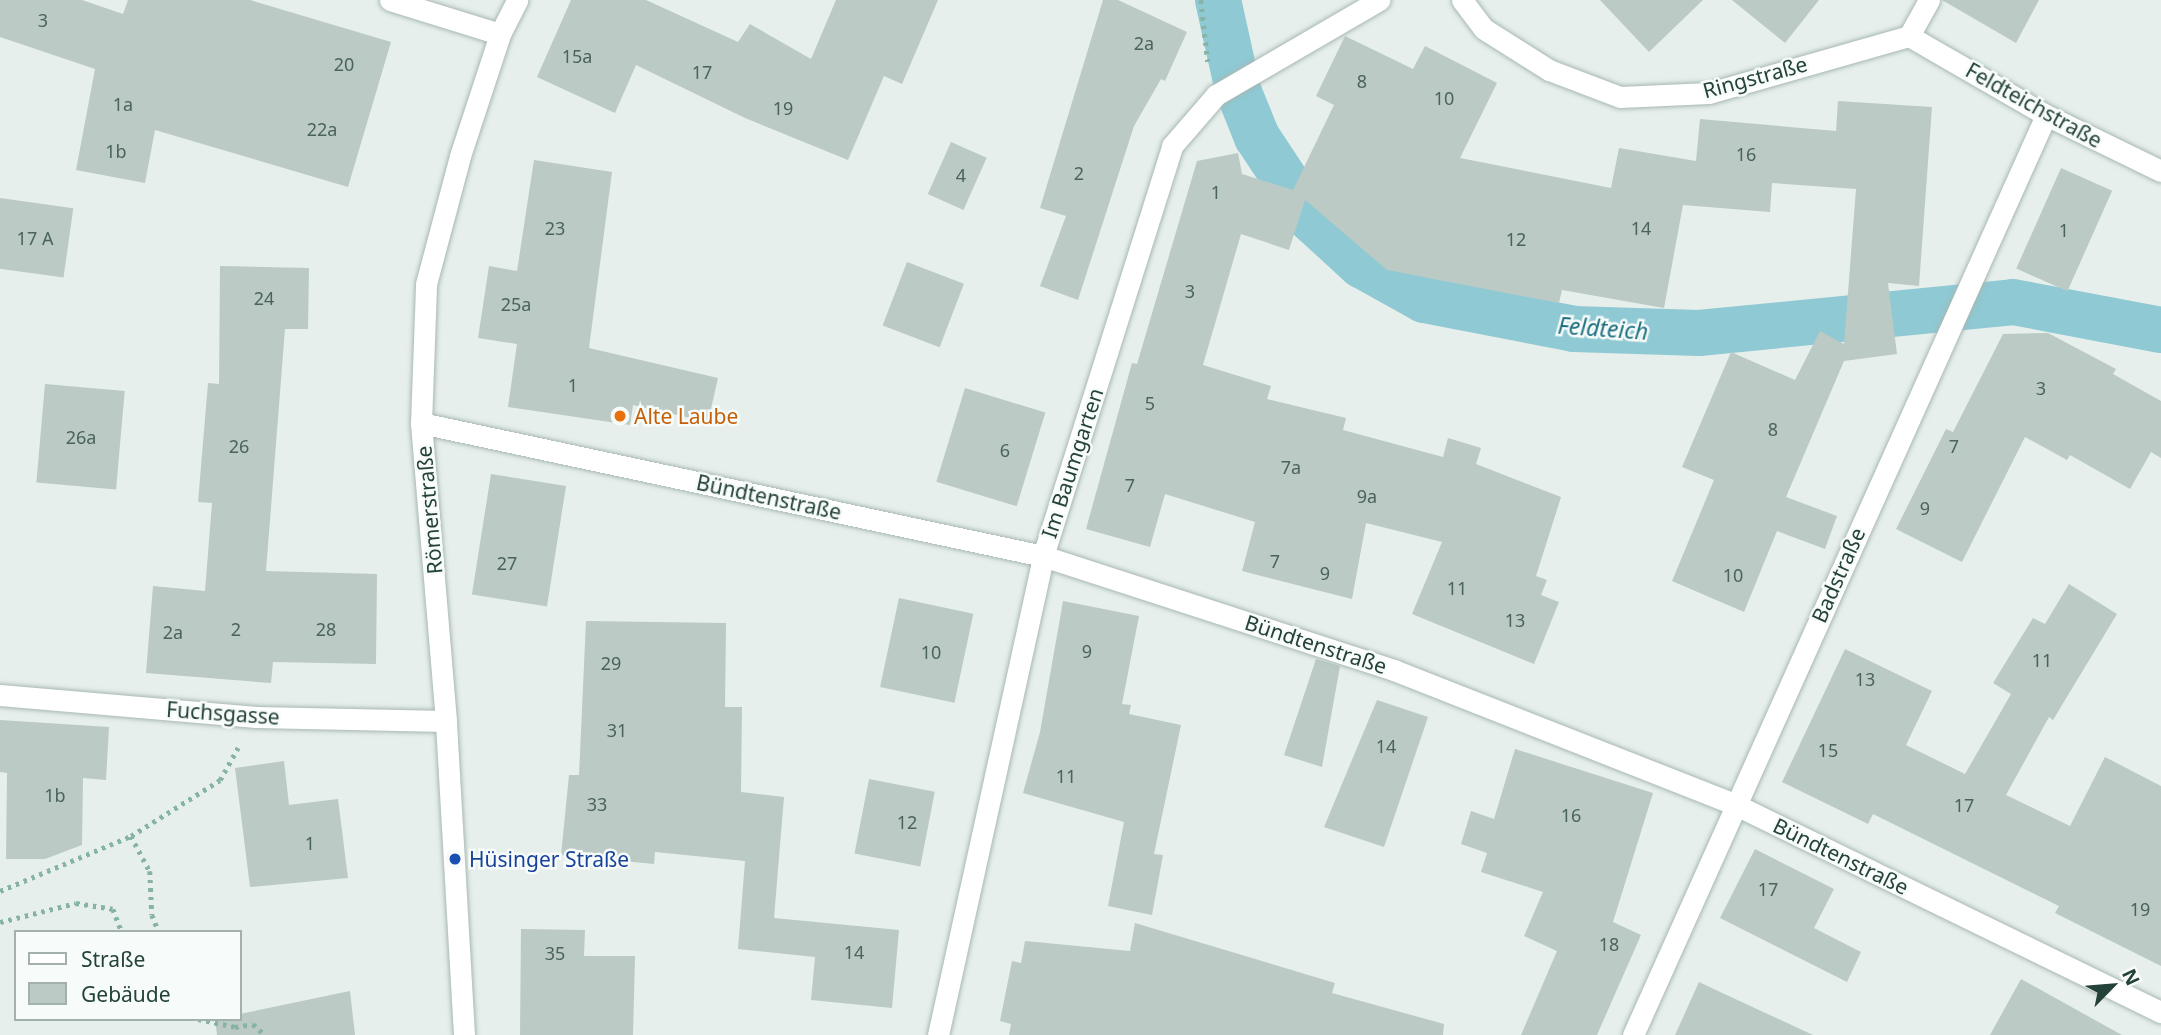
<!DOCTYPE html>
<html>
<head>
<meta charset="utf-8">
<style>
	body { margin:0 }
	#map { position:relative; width:2161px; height:1035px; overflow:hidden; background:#e6efeb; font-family:"Noto Sans",sans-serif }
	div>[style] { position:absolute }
	.canal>* { height:46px; margin:-23px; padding:0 23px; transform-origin:23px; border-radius:23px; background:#8ec9d4 }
	.building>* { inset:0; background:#bbcac4; transform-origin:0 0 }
	.path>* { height:4.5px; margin-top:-2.25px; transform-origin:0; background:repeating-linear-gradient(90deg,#86b3a5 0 3.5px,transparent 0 8.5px) }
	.roads { filter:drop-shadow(0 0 2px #a8b8b2) drop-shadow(0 0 2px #a8b8b2) }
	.minor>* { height:21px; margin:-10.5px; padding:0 10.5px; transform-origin:10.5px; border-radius:10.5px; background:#fff }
	.dots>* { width:19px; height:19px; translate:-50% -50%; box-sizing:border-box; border:4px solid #f7fbf9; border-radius:50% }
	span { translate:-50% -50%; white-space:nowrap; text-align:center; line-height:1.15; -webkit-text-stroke:5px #f7fbf9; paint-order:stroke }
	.number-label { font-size:18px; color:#4a645c }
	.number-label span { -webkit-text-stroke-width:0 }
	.street-label { font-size:21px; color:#24423a }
	.food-label { font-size:21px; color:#c56008 }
	.left { translate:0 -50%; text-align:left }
	.transit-label { font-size:21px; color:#164399 }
	.water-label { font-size:23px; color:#1c6f80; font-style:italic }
	.legend { position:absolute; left:14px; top:930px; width:228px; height:91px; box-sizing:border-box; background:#f7fbf9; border:2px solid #a3b1ad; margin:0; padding:9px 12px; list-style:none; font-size:21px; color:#24423a }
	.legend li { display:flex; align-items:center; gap:14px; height:35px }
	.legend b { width:35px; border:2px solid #a3b1ad }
	.north { position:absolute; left:2077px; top:951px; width:70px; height:70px; -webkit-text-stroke:5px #f7fbf9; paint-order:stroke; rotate:65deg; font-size:19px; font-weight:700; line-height:28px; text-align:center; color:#24423a }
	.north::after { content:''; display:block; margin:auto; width:24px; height:32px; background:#24423a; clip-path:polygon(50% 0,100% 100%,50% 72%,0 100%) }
</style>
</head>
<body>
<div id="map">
	<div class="canal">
		<div style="left:1218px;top:0;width:92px;rotate:77.5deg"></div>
		<div style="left:1238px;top:90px;width:51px;rotate:68deg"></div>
		<div style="left:1257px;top:137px;width:100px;rotate:56.5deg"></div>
		<div style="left:1312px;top:220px;width:67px;rotate:42.6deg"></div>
		<div style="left:1361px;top:265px;width:72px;rotate:29.1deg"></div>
		<div style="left:1424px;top:300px;width:153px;rotate:10.9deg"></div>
		<div style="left:1574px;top:329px;width:125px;rotate:1.8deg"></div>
		<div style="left:1699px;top:333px;width:316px;rotate:-5.6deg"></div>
		<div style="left:2013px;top:302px;width:151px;rotate:10.7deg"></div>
	</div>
	<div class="building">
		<div style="clip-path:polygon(0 0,82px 0,123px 14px,128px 0,250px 0,391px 42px,348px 187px,155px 130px,145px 183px,76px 170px,95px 69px,0 37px)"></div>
		<div style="clip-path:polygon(571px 0,646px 0,738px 42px,750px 24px,811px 59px,836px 0,938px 0,902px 84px,884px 76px,848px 160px,745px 118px,636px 65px,615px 113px,537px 77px)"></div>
		<div style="clip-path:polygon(1103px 0,1118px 0,1187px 32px,1165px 81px,1161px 79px,1134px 126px,1078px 300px,1040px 286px,1066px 216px,1040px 208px)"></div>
		<div style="clip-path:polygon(1600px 0,1703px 0,1649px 52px)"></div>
		<div style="clip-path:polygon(1732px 0,1819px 0,1785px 43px)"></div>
		<div style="clip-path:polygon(1942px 0,2039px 0,2016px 43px)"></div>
		<div style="clip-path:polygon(1345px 36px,1413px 69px,1425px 46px,1497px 83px,1460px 158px,1611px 188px,1619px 148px,1696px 161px,1700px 119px,1836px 131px,1838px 101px,1932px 107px,1919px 286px,1888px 283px,1897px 354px,1844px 361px,1786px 497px,1837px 516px,1825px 549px,1777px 531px,1744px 612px,1672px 581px,1714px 480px,1682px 467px,1731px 352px,1795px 380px,1820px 331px,1844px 344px,1856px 189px,1772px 183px,1770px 212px,1683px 205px,1664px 308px,1562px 290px,1559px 303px,1387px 270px,1305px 200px,1289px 250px,1241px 234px,1203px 365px,1271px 386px,1267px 399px,1346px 418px,1343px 430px,1443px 457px,1448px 438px,1481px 448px,1476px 464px,1561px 497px,1536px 576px,1547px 580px,1541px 595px,1559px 602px,1534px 664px,1412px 614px,1442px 542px,1366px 523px,1352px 599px,1242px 571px,1255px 522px,1165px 494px,1150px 547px,1086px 529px,1132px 363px,1137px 364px,1197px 161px,1238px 153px,1242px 174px,1293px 190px,1334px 105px,1316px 96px)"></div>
		<div style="left:951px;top:142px;width:39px;height:57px;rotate:24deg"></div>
		<div style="clip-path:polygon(534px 160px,612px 172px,589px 348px,718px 378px,708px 422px,633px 405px,630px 425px,508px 407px,517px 344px,478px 338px,489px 266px,517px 271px)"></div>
		<div style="left:2061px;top:168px;width:56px;height:110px;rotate:24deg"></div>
		<div style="left:0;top:198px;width:74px;height:70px;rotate:8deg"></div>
		<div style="left:907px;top:262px;width:61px;height:68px;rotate:21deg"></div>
		<div style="clip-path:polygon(220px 266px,309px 268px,308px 329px,285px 329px,266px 571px,377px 574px,376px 664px,273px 662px,271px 683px,146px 673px,153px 586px,205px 591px,212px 503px,198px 502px,208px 383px,219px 384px)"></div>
		<div style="clip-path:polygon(2048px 333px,2116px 369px,2113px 374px,2161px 401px,2161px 458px,2151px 452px,2130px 489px,2070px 455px,2067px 460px,2025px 437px,1962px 562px,1896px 529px,1946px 429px,1953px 432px,2003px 334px)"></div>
		<div style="left:45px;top:384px;width:80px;height:99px;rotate:5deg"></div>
		<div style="left:965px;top:388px;width:84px;height:98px;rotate:17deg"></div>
		<div style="left:491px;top:474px;width:76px;height:122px;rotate:9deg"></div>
		<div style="clip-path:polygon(2069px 584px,2117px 614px,2053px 720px,2049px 717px,2006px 795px,2070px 826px,2105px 757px,2161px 786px,2161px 966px,2055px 913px,2059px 906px,1873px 814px,1868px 824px,1782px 782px,1845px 649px,1932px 691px,1906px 745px,1965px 774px,2011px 694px,1993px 683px,2033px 618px,2045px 624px)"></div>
		<div style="left:899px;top:598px;width:76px;height:91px;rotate:12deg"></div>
		<div style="clip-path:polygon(1063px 601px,1139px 616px,1122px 704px,1131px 705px,1129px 714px,1181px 725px,1154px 854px,1163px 855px,1152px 915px,1108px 906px,1124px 822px,1023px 793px,1040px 732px)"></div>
		<div style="clip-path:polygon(586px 621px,726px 623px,725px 707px,742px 707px,741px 792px,784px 797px,774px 918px,899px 930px,892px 1008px,811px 1000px,815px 957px,738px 949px,745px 861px,655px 852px,654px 864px,561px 855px,569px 775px,579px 775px)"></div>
		<div style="clip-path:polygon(1316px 659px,1340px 666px,1322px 767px,1284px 755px)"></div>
		<div style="clip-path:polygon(1377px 700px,1428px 717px,1384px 847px,1324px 827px)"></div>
		<div style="clip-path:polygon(0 720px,109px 727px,106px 780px,83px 778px,82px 845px,45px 859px,6px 859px,7px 773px,0 772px)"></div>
		<div style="clip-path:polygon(1515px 749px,1653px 793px,1613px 922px,1641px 935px,1597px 1035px,1521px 1035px,1557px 951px,1524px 936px,1543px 892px,1481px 872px,1487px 853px,1461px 844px,1471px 811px,1494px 819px)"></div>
		<div style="clip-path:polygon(284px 761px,289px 805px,338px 799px,348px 878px,250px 887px,235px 768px)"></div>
		<div style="left:869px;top:779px;width:67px;height:76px;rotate:11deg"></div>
		<div style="clip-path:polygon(1755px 849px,1834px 889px,1814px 928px,1861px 952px,1847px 982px,1720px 918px)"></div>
		<div style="clip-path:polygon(1135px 923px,1335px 983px,1332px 993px,1444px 1024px,1443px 1035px,1009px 1035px,1011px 1024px,1000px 1021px,1012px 961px,1021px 963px,1025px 941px,1130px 951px)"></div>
		<div style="clip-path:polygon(521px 929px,585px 930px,584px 956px,635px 956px,633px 1035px,520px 1035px)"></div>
		<div style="clip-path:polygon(2021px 979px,2122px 1035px,1990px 1035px)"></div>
		<div style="clip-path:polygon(1699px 982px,1718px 991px,1813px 1035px,1675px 1035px)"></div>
		<div style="clip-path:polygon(350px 991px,355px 1035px,217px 1035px,215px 1019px,240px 1019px,240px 1014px)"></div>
	</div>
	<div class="path">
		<div style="left:1201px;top:0;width:62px;rotate:83.6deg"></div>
		<div style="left:131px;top:836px;width:40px;rotate:62deg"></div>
		<div style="left:150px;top:871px;width:44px;rotate:87.4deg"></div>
		<div style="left:152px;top:915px;width:18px;rotate:68deg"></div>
		<div style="left:0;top:891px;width:142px;rotate:-22.8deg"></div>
		<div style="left:131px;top:836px;width:105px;rotate:-32.2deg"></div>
		<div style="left:220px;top:780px;width:37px;rotate:-61deg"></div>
		<div style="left:0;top:922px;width:78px;rotate:-14deg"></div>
		<div style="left:76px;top:903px;width:37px;rotate:9deg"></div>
		<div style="left:113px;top:909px;width:25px;rotate:69deg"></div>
		<div style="left:198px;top:1019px;width:38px;rotate:12deg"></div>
		<div style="left:235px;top:1027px;width:18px;rotate:-9deg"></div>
		<div style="left:253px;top:1024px;width:16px;rotate:43deg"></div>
	</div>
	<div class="roads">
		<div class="minor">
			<div style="left:390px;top:0;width:115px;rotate:17.2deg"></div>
			<div style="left:1462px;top:0;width:36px;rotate:53deg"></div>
			<div style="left:1484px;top:29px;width:77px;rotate:32.2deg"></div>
			<div style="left:1549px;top:70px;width:76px;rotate:20.8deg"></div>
			<div style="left:1620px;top:97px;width:89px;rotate:-2.6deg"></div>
			<div style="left:1709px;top:93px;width:208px;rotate:-15.9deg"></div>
			<div style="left:1909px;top:36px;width:41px;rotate:-60.9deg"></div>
			<div style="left:1909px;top:36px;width:158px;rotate:30deg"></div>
			<div style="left:2046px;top:115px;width:128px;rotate:26deg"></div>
			<div style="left:421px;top:423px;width:636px;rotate:12.07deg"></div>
			<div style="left:1043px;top:556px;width:369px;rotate:18deg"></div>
			<div style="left:1394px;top:670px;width:365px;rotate:21.5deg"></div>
			<div style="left:1734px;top:804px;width:475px;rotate:26deg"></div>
			<div style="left:0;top:695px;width:257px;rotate:4.9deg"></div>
			<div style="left:256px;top:717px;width:190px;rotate:1.2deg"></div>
			<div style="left:464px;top:1035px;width:315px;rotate:-93.3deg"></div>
			<div style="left:446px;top:721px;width:299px;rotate:-94.8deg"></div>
			<div style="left:421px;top:423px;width:139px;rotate:-87.9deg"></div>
			<div style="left:426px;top:284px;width:132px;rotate:-75.1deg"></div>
			<div style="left:460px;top:156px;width:128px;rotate:-71.8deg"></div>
			<div style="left:500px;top:34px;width:38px;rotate:-63deg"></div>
			<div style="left:938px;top:1035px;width:490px;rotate:-77.6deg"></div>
			<div style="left:1043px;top:556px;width:430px;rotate:-72.5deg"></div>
			<div style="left:1172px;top:146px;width:67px;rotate:-49.2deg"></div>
			<div style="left:1216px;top:95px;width:189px;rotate:-30.2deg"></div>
			<div style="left:1633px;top:1035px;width:1008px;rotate:-65.82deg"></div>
		</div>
	</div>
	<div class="dots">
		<div style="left:620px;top:416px;background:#e8710a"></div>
		<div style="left:455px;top:859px;background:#1a4fb4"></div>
	</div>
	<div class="number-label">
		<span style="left:43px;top:20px">3</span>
		<span style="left:1144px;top:43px">2a</span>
		<span style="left:577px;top:56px">15a</span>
		<span style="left:344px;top:64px">20</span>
		<span style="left:702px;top:72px">17</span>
		<span style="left:1362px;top:81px">8</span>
		<span style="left:1444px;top:98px">10</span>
		<span style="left:123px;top:104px">1a</span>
		<span style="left:783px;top:108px">19</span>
		<span style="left:322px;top:129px">22a</span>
		<span style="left:116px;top:151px">1b</span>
		<span style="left:1746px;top:154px">16</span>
		<span style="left:1079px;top:173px">2</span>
		<span style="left:961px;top:175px">4</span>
		<span style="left:1216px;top:192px">1</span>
		<span style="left:555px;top:228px">23</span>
		<span style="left:1641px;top:228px">14</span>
		<span style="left:2064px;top:230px">1</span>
		<span style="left:35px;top:238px">17 A</span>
		<span style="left:1516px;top:239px">12</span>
		<span style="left:1190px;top:291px">3</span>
		<span style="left:264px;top:298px">24</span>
		<span style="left:516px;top:304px">25a</span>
		<span style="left:573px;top:385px">1</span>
		<span style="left:2041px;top:388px">3</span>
		<span style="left:1150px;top:403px">5</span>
		<span style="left:1773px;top:429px">8</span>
		<span style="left:81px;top:437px">26a</span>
		<span style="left:239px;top:446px">26</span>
		<span style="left:1954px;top:446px">7</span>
		<span style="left:1005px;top:450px">6</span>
		<span style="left:1291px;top:467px">7a</span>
		<span style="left:1130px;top:485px">7</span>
		<span style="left:1367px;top:496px">9a</span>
		<span style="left:1925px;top:508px">9</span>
		<span style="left:1275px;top:561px">7</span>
		<span style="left:507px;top:563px">27</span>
		<span style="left:1325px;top:573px">9</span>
		<span style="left:1733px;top:575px">10</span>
		<span style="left:1457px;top:588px">11</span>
		<span style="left:1515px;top:620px">13</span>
		<span style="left:236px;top:629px">2</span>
		<span style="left:326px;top:629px">28</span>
		<span style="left:173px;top:632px">2a</span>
		<span style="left:1087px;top:651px">9</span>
		<span style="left:931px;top:652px">10</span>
		<span style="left:2042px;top:660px">11</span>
		<span style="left:611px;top:663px">29</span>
		<span style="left:1865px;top:679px">13</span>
		<span style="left:617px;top:730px">31</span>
		<span style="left:1386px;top:746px">14</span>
		<span style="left:1828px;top:750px">15</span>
		<span style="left:1066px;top:776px">11</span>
		<span style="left:55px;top:795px">1b</span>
		<span style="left:597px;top:804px">33</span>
		<span style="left:1964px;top:805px">17</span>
		<span style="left:1571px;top:815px">16</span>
		<span style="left:907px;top:822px">12</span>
		<span style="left:310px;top:843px">1</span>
		<span style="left:1768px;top:889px">17</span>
		<span style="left:2140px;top:909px">19</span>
		<span style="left:1609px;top:944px">18</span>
		<span style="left:854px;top:952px">14</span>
		<span style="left:555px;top:953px">35</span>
	</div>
	<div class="street-label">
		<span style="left:1755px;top:77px;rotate:-15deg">Ringstraße</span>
		<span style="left:2034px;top:105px;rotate:29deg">Feldteichstraße</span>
		<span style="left:1072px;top:463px;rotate:-72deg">Im Baumgarten</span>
		<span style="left:769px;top:497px;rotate:12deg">Bündtenstraße</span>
		<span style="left:429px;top:510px;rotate:-95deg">Römerstraße</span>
		<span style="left:1838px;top:575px;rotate:-66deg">Badstraße</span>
		<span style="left:1316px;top:644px;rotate:18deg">Bündtenstraße</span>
		<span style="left:223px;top:713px;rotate:4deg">Fuchsgasse</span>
		<span style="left:1841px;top:856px;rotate:26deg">Bündtenstraße</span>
	</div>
	<div class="food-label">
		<span class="left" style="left:634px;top:416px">Alte Laube</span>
	</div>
	<div class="transit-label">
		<span class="left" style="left:469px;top:859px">Hüsinger Straße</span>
	</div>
	<div class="water-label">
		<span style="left:1603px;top:328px;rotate:4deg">Feldteich</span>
	</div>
	<ul class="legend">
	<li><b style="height:9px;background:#fff"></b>Straße</li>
	<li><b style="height:19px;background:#bbcac4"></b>Gebäude</li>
	</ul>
	<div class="north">N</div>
</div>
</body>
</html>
